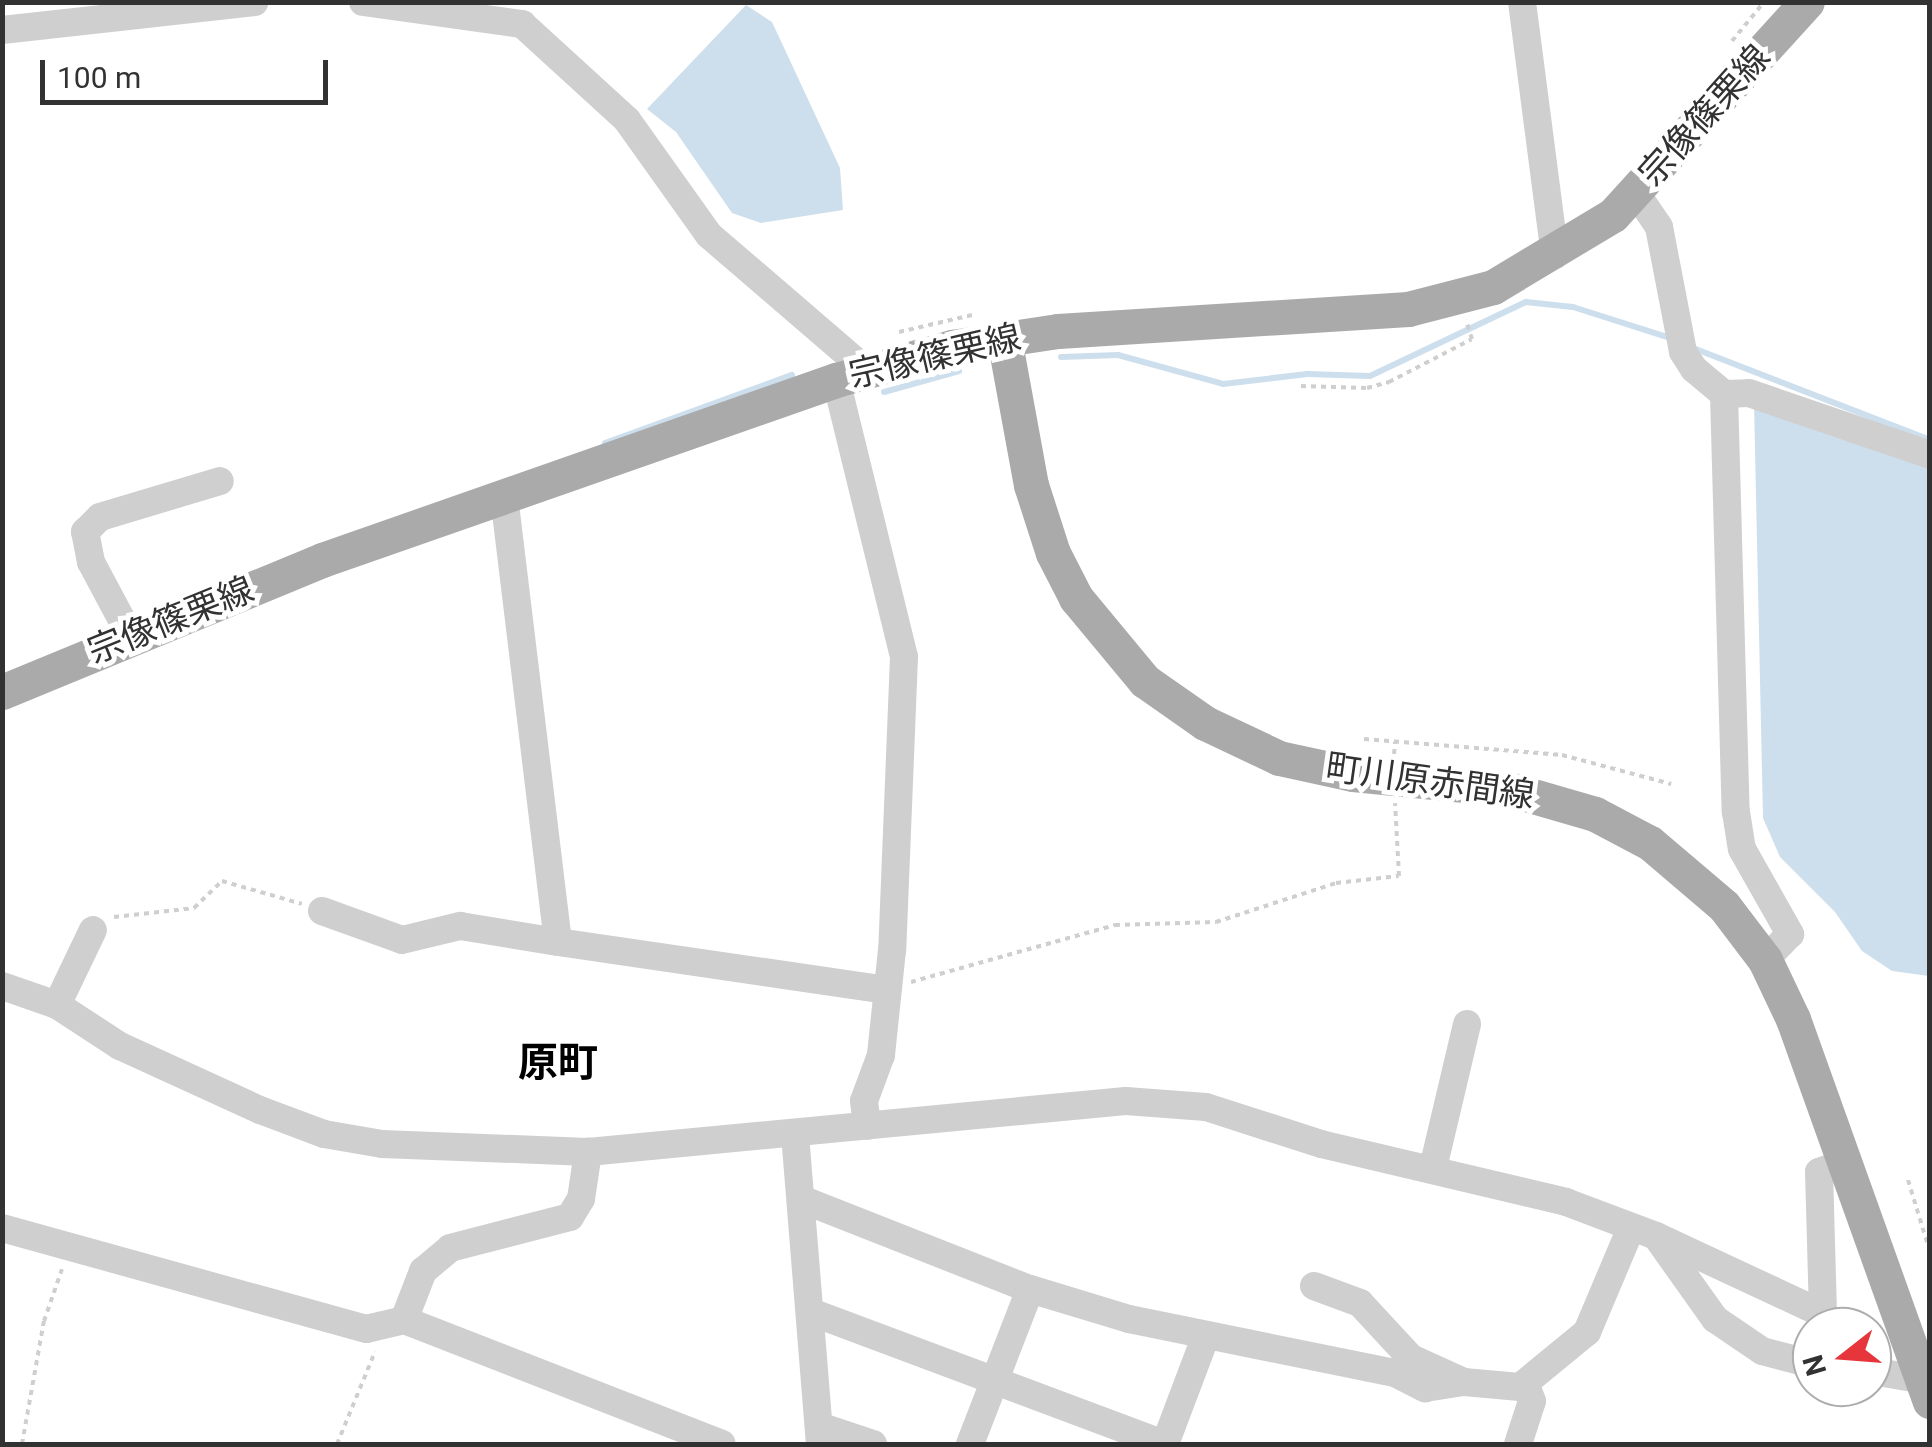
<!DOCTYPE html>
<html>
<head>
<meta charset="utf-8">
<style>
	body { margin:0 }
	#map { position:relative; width:1932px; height:1447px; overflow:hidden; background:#fff; font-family:Roboto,"Noto Sans JP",sans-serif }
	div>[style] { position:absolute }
	.water>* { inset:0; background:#cddfed }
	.stream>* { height:6px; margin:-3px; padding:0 3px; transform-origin:3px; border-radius:3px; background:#cddfed }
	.path>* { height:4px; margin-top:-2px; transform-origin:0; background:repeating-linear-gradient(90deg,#cfcfcf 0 5px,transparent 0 10px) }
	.minor>* { height:28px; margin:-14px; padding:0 14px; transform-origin:14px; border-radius:14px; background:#cfcfcf }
	.major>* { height:35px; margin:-17.5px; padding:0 17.5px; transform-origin:17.5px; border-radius:17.5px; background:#aaa }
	span { translate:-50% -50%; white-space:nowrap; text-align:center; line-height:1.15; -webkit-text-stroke:10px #fff; paint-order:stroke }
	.street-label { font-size:35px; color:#323232 }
	.quarter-label { font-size:40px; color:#000; font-weight:700 }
	.frame { position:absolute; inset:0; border:5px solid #323232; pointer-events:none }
	.north { position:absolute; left:1792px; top:1307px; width:100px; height:100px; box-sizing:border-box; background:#fff; border:2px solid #adadad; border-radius:50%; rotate:253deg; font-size:28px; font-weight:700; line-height:40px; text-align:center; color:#323232 }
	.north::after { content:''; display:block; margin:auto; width:35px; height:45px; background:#e6363b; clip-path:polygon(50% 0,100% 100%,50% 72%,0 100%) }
	.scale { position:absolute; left:40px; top:60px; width:288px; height:45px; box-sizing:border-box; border:5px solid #323232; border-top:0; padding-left:12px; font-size:30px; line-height:35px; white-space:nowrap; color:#323232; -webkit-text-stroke:8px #fff; paint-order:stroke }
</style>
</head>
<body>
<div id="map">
	<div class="water">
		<div style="clip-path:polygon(746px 5px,772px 22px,840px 168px,843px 210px,761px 223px,732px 213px,676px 132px,647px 109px)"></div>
		<div style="clip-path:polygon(1754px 403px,1929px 462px,1929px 976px,1892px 971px,1862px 951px,1835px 912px,1780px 857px,1763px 818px)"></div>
	</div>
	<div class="stream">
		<div style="left:1693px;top:348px;width:254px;rotate:21.2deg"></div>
		<div style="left:1061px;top:357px;width:57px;rotate:-2deg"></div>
		<div style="left:1118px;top:355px;width:109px;rotate:15.4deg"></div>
		<div style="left:1223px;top:384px;width:85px;rotate:-6.8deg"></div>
		<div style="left:1307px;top:374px;width:63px;rotate:1.8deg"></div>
		<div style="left:1370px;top:376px;width:173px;rotate:-25.4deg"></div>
		<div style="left:1526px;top:302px;width:47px;rotate:6.1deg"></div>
		<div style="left:1573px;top:307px;width:105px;rotate:17.7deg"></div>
		<div style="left:884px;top:392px;width:78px;rotate:-15.6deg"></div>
		<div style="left:605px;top:443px;width:199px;rotate:-20deg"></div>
	</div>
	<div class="path">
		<div style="left:1732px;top:41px;width:50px;rotate:-50.6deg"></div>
		<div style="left:899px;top:332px;width:75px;rotate:-13.1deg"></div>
		<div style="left:1301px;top:386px;width:66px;rotate:1.7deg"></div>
		<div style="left:1367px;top:388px;width:23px;rotate:-15deg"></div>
		<div style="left:1389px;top:382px;width:93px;rotate:-27.4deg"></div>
		<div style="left:1472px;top:339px;width:20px;rotate:-108deg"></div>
		<div style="left:1364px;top:739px;width:199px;rotate:4.6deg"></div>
		<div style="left:1562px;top:755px;width:113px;rotate:14.9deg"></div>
		<div style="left:1394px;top:754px;width:12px;rotate:-85deg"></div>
		<div style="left:114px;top:917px;width:81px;rotate:-6.4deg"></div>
		<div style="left:194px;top:908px;width:39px;rotate:-44deg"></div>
		<div style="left:222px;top:881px;width:83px;rotate:16deg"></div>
		<div style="left:911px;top:982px;width:212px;rotate:-15.6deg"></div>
		<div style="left:1115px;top:925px;width:101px;rotate:-1.7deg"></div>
		<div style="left:1216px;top:922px;width:126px;rotate:-18deg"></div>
		<div style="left:1336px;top:883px;width:63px;rotate:-6.3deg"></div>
		<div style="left:1399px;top:876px;width:73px;rotate:-93.1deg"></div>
		<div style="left:1908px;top:1180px;width:75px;rotate:73deg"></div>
		<div style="left:22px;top:1444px;width:125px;rotate:-79.9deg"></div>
		<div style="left:44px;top:1321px;width:55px;rotate:-70.9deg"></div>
		<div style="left:337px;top:1444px;width:100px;rotate:-67.6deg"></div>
	</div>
	<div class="minor">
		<div style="left:363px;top:2px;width:161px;rotate:7.9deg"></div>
		<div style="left:522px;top:24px;width:142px;rotate:42.4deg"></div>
		<div style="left:627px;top:120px;width:141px;rotate:54.5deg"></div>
		<div style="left:709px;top:235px;width:208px;rotate:40.7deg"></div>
		<div style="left:1522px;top:2px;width:255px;rotate:82.6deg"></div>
		<div style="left:2px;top:30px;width:254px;rotate:-6.3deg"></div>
		<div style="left:1636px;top:193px;width:41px;rotate:55.9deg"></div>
		<div style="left:1659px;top:227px;width:127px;rotate:79.1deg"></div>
		<div style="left:1683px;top:352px;width:20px;rotate:57deg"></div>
		<div style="left:1694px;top:369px;width:39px;rotate:40deg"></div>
		<div style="left:1724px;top:394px;width:25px;rotate:-2deg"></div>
		<div style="left:1749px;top:393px;width:191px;rotate:18.9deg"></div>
		<div style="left:836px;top:380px;width:285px;rotate:76.2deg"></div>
		<div style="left:904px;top:657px;width:293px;rotate:92.3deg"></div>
		<div style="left:892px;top:950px;width:106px;rotate:96deg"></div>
		<div style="left:881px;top:1055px;width:49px;rotate:110.3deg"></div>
		<div style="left:864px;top:1101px;width:25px;rotate:83deg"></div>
		<div style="left:1724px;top:394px;width:418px;rotate:88.4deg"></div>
		<div style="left:1736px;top:812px;width:37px;rotate:81deg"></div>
		<div style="left:1742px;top:849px;width:98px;rotate:60.5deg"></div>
		<div style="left:1790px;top:934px;width:36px;rotate:134deg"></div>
		<div style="left:504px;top:496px;width:449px;rotate:83.1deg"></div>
		<div style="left:558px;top:942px;width:333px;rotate:8.3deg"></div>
		<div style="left:131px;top:637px;width:85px;rotate:-118.1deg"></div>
		<div style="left:91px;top:562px;width:31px;rotate:-101deg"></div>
		<div style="left:85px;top:532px;width:21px;rotate:-45deg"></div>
		<div style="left:100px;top:517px;width:125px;rotate:-16.7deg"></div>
		<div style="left:322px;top:911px;width:85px;rotate:19.9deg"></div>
		<div style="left:402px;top:940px;width:60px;rotate:-13.6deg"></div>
		<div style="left:460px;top:926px;width:99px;rotate:9.3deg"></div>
		<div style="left:2px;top:986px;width:58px;rotate:19.1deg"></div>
		<div style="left:57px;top:1005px;width:75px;rotate:33.1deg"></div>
		<div style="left:120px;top:1046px;width:154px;rotate:24.6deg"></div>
		<div style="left:260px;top:1110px;width:68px;rotate:20.6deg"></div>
		<div style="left:324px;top:1134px;width:59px;rotate:9.8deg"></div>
		<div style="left:382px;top:1144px;width:206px;rotate:2.2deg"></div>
		<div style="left:588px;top:1152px;width:540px;rotate:-5.42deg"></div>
		<div style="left:1126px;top:1101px;width:80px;rotate:4.3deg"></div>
		<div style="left:1206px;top:1107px;width:121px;rotate:17.8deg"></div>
		<div style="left:1321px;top:1144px;width:252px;rotate:13.3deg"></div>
		<div style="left:1566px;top:1202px;width:96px;rotate:20.7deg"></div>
		<div style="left:1656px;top:1236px;width:102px;rotate:54.6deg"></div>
		<div style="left:1715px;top:1319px;width:57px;rotate:34.2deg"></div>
		<div style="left:1762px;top:1351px;width:52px;rotate:14.6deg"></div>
		<div style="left:57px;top:1005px;width:83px;rotate:-64.4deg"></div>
		<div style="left:795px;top:1134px;width:311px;rotate:85.4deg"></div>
		<div style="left:1433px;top:1168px;width:148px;rotate:-76.7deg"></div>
		<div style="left:801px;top:1199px;width:246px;rotate:21.5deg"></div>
		<div style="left:1030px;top:1289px;width:103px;rotate:16.9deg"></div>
		<div style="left:1129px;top:1319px;width:271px;rotate:11.5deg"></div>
		<div style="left:1395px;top:1373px;width:34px;rotate:27deg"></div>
		<div style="left:1425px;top:1388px;width:39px;rotate:-9deg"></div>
		<div style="left:1464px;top:1382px;width:56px;rotate:5.1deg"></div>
		<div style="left:1520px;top:1387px;width:87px;rotate:-39.4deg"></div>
		<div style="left:1587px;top:1332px;width:113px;rotate:-67.1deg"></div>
		<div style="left:2px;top:1228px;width:378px;rotate:15.5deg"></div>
		<div style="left:366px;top:1329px;width:39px;rotate:-13deg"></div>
		<div style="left:404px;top:1320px;width:341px;rotate:21.3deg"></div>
		<div style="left:1656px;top:1236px;width:184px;rotate:25deg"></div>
		<div style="left:1823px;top:1314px;width:142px;rotate:-91.6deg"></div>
		<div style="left:1819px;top:1172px;width:29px;rotate:-20deg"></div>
		<div style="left:1314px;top:1286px;width:49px;rotate:20.3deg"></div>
		<div style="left:1360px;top:1303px;width:75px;rotate:47.2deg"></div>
		<div style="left:1411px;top:1358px;width:58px;rotate:24.4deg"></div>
		<div style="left:811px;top:1312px;width:377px;rotate:20.5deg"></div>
		<div style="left:404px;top:1320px;width:53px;rotate:-68.8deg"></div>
		<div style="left:423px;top:1271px;width:35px;rotate:-40deg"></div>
		<div style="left:450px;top:1248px;width:124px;rotate:-14.5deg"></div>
		<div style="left:570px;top:1217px;width:21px;rotate:-59deg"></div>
		<div style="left:581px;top:1199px;width:48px;rotate:-81.5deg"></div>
		<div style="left:1872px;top:1371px;width:59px;rotate:9.8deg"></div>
		<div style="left:819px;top:1426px;width:57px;rotate:18.4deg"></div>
		<div style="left:970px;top:1444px;width:166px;rotate:-68.8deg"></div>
		<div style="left:1165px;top:1444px;width:113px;rotate:-69.3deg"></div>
		<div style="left:1518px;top:1444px;width:45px;rotate:-72deg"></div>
		<div style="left:1532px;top:1401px;width:19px;rotate:-111deg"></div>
	</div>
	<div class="major">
		<div style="left:1004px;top:338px;width:149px;rotate:79.6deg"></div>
		<div style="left:1031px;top:485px;width:71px;rotate:72.1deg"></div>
		<div style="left:1053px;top:553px;width:51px;rotate:62.9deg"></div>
		<div style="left:1076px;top:598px;width:108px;rotate:50.3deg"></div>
		<div style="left:1145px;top:681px;width:73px;rotate:35deg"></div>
		<div style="left:1205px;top:723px;width:82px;rotate:25.3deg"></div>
		<div style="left:1279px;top:758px;width:76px;rotate:12.2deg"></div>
		<div style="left:1353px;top:774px;width:160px;rotate:5.7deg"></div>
		<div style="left:1512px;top:790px;width:86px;rotate:16.1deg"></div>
		<div style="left:1595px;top:814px;width:62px;rotate:27.8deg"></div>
		<div style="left:1650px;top:843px;width:97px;rotate:40.4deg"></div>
		<div style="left:1724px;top:906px;width:68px;rotate:52.8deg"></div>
		<div style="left:1765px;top:960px;width:65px;rotate:64.6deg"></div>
		<div style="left:1793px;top:1019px;width:406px;rotate:70.3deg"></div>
		<div style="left:2px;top:692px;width:346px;rotate:-22.4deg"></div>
		<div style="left:322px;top:560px;width:545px;rotate:-19.3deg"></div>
		<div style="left:836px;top:380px;width:121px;rotate:-15.9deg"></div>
		<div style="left:952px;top:347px;width:107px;rotate:-8.6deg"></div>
		<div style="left:1058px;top:331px;width:351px;rotate:-3.6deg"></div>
		<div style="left:1408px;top:309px;width:88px;rotate:-14.5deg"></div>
		<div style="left:1493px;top:287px;width:140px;rotate:-31deg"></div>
		<div style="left:1613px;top:215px;width:288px;rotate:-47.7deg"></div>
	</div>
	<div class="street-label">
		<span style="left:1705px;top:116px;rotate:-48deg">宗像篠栗線</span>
		<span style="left:935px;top:357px;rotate:-13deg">宗像篠栗線</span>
		<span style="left:171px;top:621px;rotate:-22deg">宗像篠栗線</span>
		<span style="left:1430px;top:782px;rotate:8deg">町川原赤間線</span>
	</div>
	<div class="quarter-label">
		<span style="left:558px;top:1063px">原町</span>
	</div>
	<div class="frame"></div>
	<div class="north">N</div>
	<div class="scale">100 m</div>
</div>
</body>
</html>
